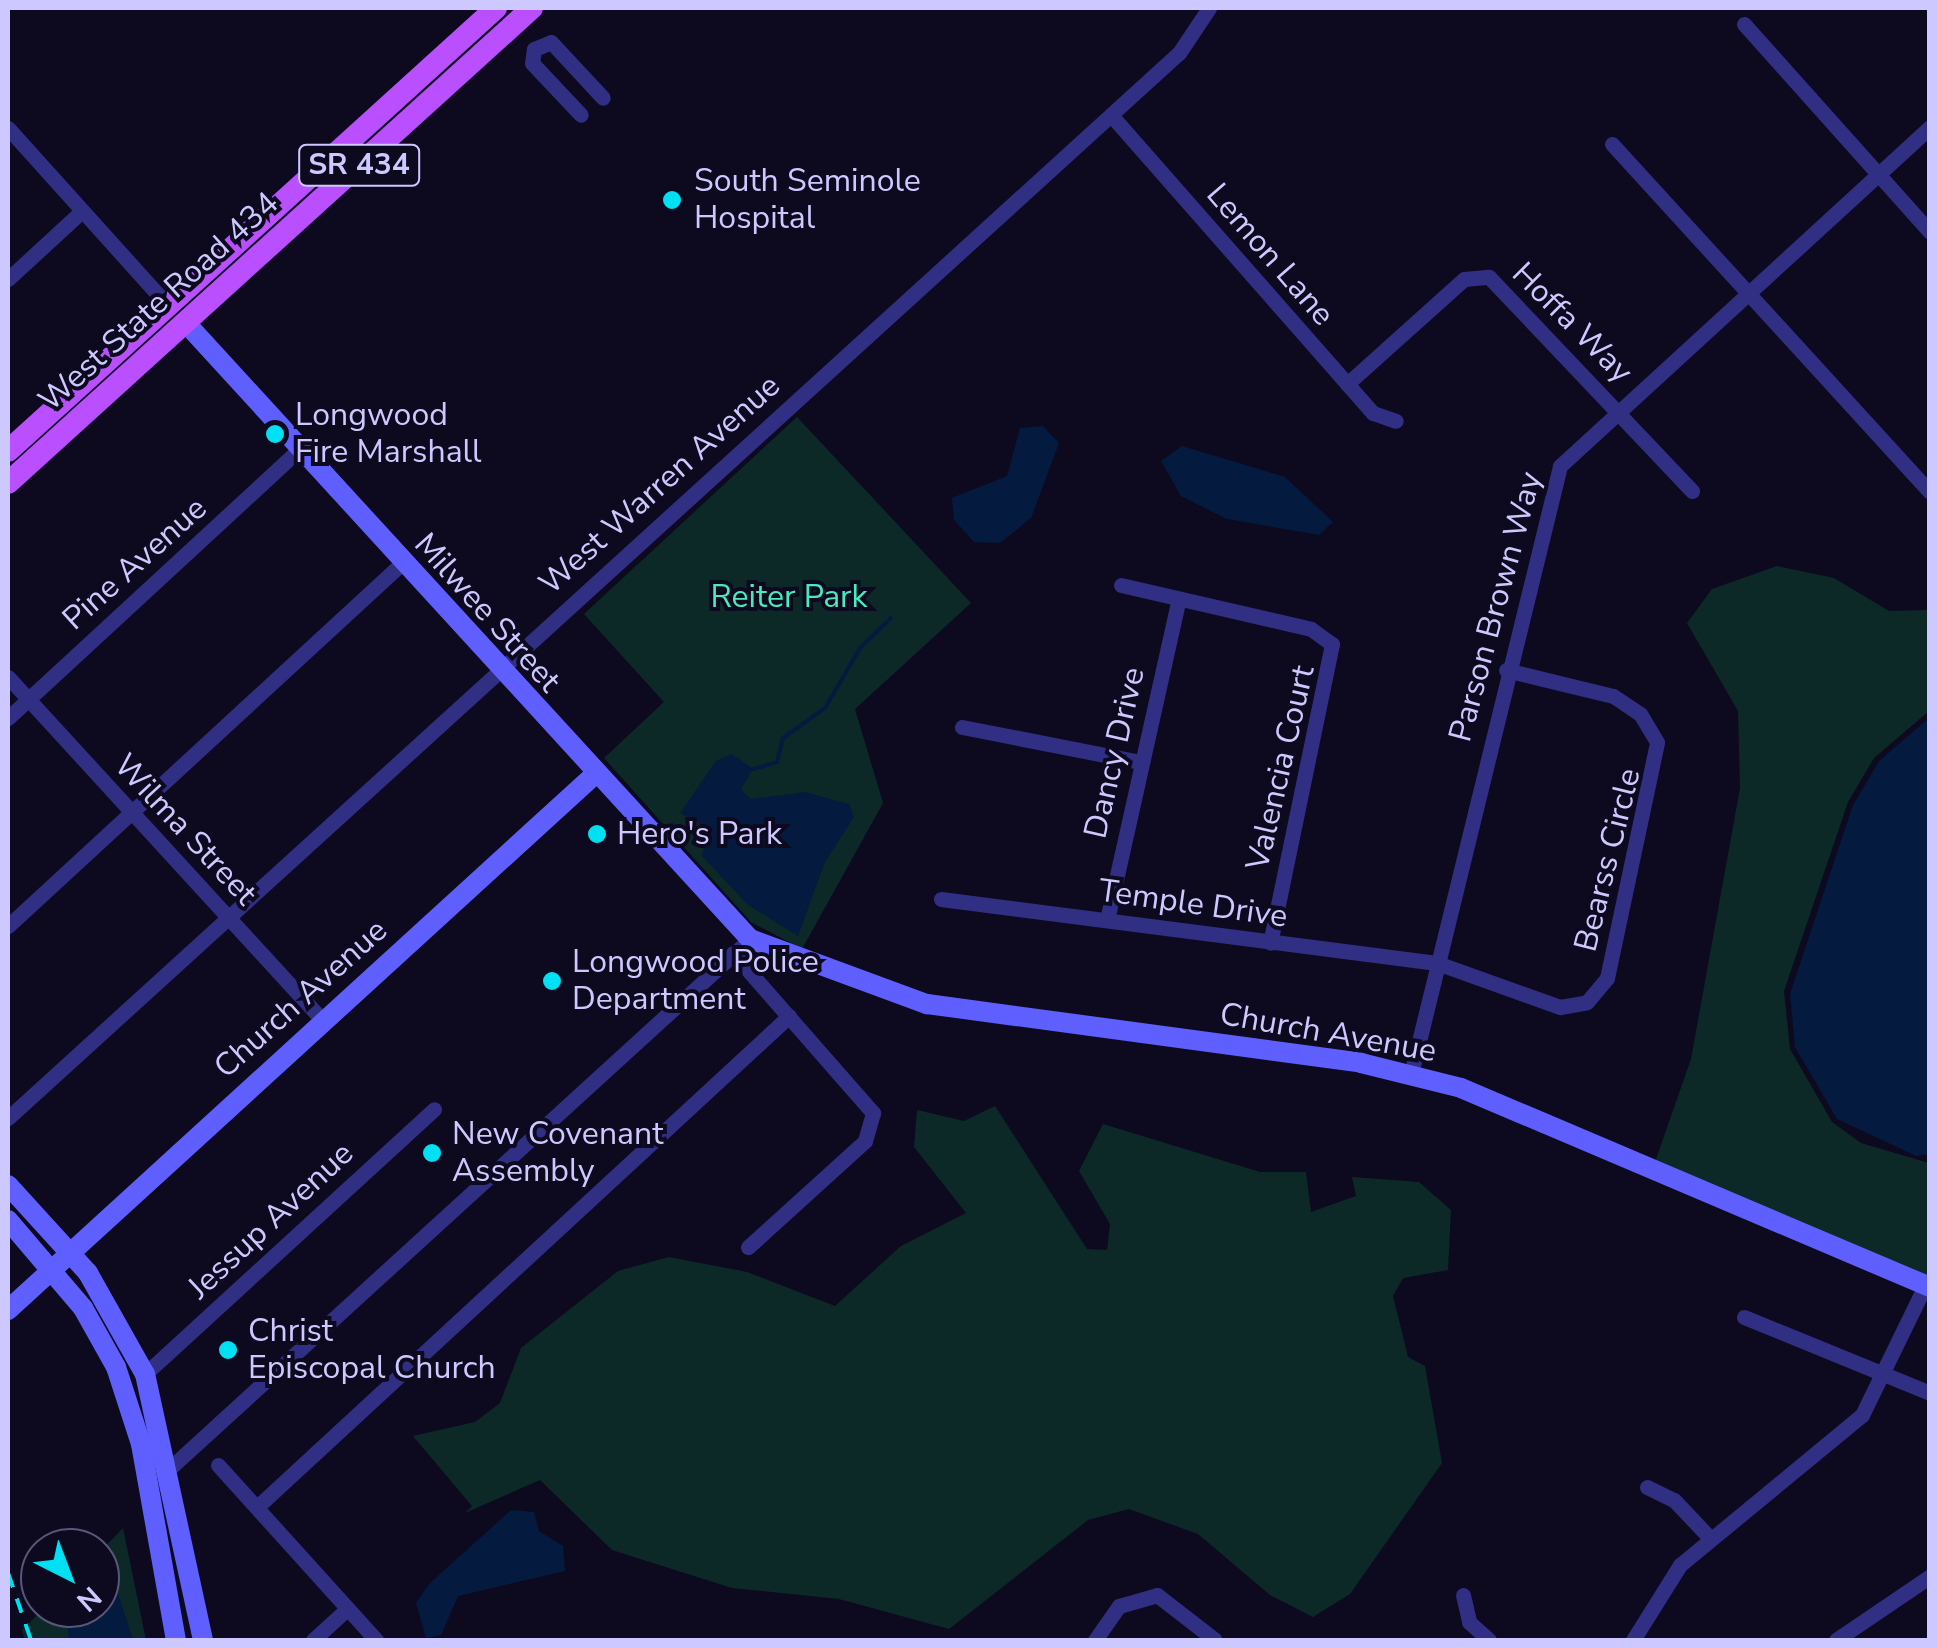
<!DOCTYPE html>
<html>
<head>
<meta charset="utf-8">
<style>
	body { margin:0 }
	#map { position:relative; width:1937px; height:1648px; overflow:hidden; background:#0d0a1f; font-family:"Nunito Sans",sans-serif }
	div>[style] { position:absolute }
	.green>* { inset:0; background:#0c2928 }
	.water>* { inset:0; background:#041a3e }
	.stream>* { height:4px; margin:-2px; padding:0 2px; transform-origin:2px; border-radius:2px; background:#041a3e }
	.street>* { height:15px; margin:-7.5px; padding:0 7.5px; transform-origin:7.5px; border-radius:7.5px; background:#312f83 }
	.secondary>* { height:20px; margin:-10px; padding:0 10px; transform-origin:10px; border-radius:10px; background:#5f5fff }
	.primary>* { height:22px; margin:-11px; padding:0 11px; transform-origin:11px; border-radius:11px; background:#b94fff }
	.rail>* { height:4px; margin-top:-2px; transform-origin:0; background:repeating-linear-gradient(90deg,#00e0f3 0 15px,transparent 0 27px) }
	.dots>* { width:28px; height:28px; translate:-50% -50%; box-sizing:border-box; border:5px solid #0d0a1f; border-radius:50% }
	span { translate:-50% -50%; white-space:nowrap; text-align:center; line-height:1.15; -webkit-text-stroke:8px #0d0a1f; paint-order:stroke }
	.shield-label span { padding:2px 8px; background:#0d0a1f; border:2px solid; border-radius:8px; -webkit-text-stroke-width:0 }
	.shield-label { font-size:30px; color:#cdc8ff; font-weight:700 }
	.poi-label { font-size:32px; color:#cdc8ff }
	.left { translate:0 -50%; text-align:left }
	.street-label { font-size:32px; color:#cdc8ff }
	.park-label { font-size:32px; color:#47ebbe }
	.frame { position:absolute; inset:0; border:10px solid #cdc8ff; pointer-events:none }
	.north { position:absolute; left:20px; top:1528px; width:100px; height:100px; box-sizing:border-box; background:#0d0a1f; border:2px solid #5a5679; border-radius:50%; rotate:138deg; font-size:28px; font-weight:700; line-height:40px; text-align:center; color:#cdc8ff }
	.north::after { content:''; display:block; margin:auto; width:35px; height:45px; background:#00e0f3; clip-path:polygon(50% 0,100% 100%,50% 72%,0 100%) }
</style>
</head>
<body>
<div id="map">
	<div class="green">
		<div style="clip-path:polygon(797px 417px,971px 603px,855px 709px,883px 803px,802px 949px,751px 922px,604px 758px,664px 702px,584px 614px)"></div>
		<div style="clip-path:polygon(1777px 566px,1834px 578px,1889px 611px,1929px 610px,1929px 711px,1874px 758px,1848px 802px,1784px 991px,1790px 1049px,1832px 1122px,1861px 1143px,1929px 1163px,1929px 1280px,1655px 1162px,1691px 1059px,1740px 788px,1738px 711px,1687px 623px,1712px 589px)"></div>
		<div style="clip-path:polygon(995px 1106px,1087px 1249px,1107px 1250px,1110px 1224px,1079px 1171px,1103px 1124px,1260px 1172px,1306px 1172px,1311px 1212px,1356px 1196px,1352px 1177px,1419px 1182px,1451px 1210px,1448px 1270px,1403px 1278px,1393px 1296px,1408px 1357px,1425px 1366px,1442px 1463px,1350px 1594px,1313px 1617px,1270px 1595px,1198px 1534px,1129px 1509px,1088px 1520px,949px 1629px,839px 1599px,732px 1588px,612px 1550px,540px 1480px,465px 1513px,472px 1506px,413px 1436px,475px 1422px,500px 1403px,521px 1348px,618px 1271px,669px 1257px,747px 1272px,835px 1306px,901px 1246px,966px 1213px,914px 1147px,917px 1110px,964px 1121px)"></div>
		<div style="clip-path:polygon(123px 1528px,146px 1640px,133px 1640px,110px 1571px,100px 1580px,100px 1552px)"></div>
		<div style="clip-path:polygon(44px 1608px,71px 1608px,69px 1640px,25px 1640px,22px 1630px)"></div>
	</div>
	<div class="water">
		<div style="clip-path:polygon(1043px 426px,1059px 443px,1031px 518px,1000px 543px,974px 542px,954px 520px,952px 498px,1007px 476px,1020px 428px)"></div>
		<div style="clip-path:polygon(1182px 446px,1285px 477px,1333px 522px,1319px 535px,1227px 519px,1181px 496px,1161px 461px)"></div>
		<div style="clip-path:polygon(1929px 718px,1930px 1154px,1916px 1156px,1837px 1119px,1795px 1047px,1790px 994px,1853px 805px,1879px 761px)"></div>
		<div style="clip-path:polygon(732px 754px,753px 769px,741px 789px,750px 799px,805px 792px,849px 804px,854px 817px,825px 862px,798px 936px,748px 905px,702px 856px,707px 828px,680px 813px,716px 761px)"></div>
		<div style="clip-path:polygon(511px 1510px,534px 1512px,539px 1531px,563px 1546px,565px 1571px,458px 1596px,441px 1635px,426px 1638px,416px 1603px,429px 1584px)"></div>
		<div style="clip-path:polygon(110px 1570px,133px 1640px,69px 1640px,66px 1613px,100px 1608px,100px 1580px)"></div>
	</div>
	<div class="stream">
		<div style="left:753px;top:769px;width:25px;rotate:-16deg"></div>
		<div style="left:777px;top:762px;width:25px;rotate:-76deg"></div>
		<div style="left:783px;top:738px;width:52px;rotate:-35.5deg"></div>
		<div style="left:825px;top:708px;width:69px;rotate:-59.7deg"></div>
		<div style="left:860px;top:648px;width:43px;rotate:-44.1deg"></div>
	</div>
	<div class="street">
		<div style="left:1744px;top:24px;width:279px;rotate:48.2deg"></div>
		<div style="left:534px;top:49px;width:18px;rotate:-22deg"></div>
		<div style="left:551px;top:42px;width:76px;rotate:47.1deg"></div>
		<div style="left:534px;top:49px;width:14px;rotate:98deg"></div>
		<div style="left:532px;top:63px;width:71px;rotate:46.7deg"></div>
		<div style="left:1111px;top:115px;width:397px;rotate:48.7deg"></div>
		<div style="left:1373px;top:413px;width:24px;rotate:19deg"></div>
		<div style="left:8px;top:128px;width:239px;rotate:48deg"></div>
		<div style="left:1612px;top:144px;width:471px;rotate:47.6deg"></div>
		<div style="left:8px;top:279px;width:100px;rotate:-42.6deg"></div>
		<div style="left:1347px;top:384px;width:157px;rotate:-41.9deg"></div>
		<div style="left:1464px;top:279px;width:25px;rotate:-5deg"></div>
		<div style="left:1489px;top:277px;width:295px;rotate:46.5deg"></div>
		<div style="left:1121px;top:585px;width:195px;rotate:13deg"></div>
		<div style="left:1311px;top:629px;width:26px;rotate:36deg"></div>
		<div style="left:1332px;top:644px;width:305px;rotate:101.7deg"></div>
		<div style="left:8px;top:677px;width:465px;rotate:47.5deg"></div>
		<div style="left:8px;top:718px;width:397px;rotate:-42.7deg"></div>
		<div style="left:962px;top:727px;width:181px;rotate:11.1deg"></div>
		<div style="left:941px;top:899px;width:500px;rotate:7.35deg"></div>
		<div style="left:1437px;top:963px;width:131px;rotate:19.7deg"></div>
		<div style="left:1560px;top:1007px;width:27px;rotate:-10deg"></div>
		<div style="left:1587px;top:1002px;width:31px;rotate:-50deg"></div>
		<div style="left:1607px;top:978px;width:241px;rotate:-78deg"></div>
		<div style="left:1657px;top:742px;width:33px;rotate:-121deg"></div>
		<div style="left:1640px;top:714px;width:32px;rotate:-146deg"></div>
		<div style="left:1613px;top:696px;width:110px;rotate:-166.3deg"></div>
		<div style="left:1107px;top:920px;width:329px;rotate:-77.4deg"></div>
		<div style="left:8px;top:926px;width:534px;rotate:-42.65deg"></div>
		<div style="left:733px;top:953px;width:213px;rotate:48.8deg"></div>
		<div style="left:873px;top:1113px;width:29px;rotate:106deg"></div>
		<div style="left:865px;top:1141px;width:158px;rotate:137.8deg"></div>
		<div style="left:1411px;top:1074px;width:626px;rotate:-76.23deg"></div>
		<div style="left:1560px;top:466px;width:502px;rotate:-42.5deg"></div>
		<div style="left:8px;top:1118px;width:1583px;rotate:-42.29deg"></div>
		<div style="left:1179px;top:53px;width:54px;rotate:-56.3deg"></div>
		<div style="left:1744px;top:1317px;width:201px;rotate:22.2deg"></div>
		<div style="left:145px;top:1374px;width:392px;rotate:-42.5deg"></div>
		<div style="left:218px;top:1465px;width:236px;rotate:47.9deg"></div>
		<div style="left:170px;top:1468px;width:785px;rotate:-42.37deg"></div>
		<div style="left:1647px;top:1487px;width:30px;rotate:26deg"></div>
		<div style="left:1674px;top:1500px;width:51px;rotate:46.6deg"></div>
		<div style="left:257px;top:1507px;width:724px;rotate:-42.7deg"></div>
		<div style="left:1463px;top:1595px;width:28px;rotate:77deg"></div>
		<div style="left:1469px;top:1622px;width:27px;rotate:42deg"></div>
		<div style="left:313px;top:1640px;width:46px;rotate:-42.4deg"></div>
		<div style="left:1095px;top:1640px;width:42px;rotate:-54.8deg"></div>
		<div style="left:1119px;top:1606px;width:40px;rotate:-16deg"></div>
		<div style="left:1157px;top:1595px;width:73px;rotate:37.8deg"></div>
		<div style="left:1633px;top:1640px;width:89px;rotate:-57.9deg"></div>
		<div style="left:1680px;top:1565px;width:236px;rotate:-39.5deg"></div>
		<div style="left:1862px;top:1415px;width:144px;rotate:-64deg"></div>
		<div style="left:1836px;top:1640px;width:114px;rotate:-34.2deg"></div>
	</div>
	<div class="secondary">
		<div style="left:185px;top:322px;width:837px;rotate:47.52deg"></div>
		<div style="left:750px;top:939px;width:189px;rotate:20.2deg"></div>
		<div style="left:927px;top:1004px;width:438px;rotate:7.7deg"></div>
		<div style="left:1361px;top:1063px;width:103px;rotate:14deg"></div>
		<div style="left:1461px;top:1088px;width:509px;rotate:22.99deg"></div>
		<div style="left:8px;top:1185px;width:119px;rotate:47.7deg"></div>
		<div style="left:88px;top:1273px;width:116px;rotate:60.6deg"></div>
		<div style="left:145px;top:1374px;width:272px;rotate:77.7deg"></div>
		<div style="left:8px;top:1220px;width:116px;rotate:49.6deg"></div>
		<div style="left:83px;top:1308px;width:68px;rotate:60.8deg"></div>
		<div style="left:116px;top:1367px;width:81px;rotate:72deg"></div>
		<div style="left:141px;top:1444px;width:199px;rotate:79.9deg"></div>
		<div style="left:8px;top:1310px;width:792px;rotate:-42.39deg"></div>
	</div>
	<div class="primary">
		<div style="left:8px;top:451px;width:659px;rotate:-42.23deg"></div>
		<div style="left:8px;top:483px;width:707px;rotate:-42.19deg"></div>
	</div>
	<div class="rail">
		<div style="left:8px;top:1573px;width:71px;rotate:71.1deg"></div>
	</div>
	<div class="dots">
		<div style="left:672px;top:200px;background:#00e0f3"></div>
		<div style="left:275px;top:434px;background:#00e0f3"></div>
		<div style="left:597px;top:834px;background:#00e0f3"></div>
		<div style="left:552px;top:981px;background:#00e0f3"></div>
		<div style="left:432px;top:1153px;background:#00e0f3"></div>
		<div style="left:228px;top:1350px;background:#00e0f3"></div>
	</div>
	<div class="shield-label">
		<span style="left:359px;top:165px">SR 434</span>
	</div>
	<div class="poi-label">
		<span class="left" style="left:694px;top:200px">South Seminole<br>Hospital</span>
		<span class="left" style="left:295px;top:434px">Longwood<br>Fire Marshall</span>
		<span class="left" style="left:617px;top:834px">Hero's Park</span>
		<span class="left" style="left:572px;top:981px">Longwood Police<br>Department</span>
		<span class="left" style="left:452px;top:1153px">New Covenant<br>Assembly</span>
		<span class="left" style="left:248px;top:1350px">Christ<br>Episcopal Church</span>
	</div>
	<div class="street-label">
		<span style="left:1270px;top:255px;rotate:49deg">Lemon Lane</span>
		<span style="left:159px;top:302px;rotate:-42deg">West State Road 434</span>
		<span style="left:1572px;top:323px;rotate:45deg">Hoffa Way</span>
		<span style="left:660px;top:485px;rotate:-42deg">West Warren Avenue</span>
		<span style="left:135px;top:564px;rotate:-42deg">Pine Avenue</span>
		<span style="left:1496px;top:607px;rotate:-75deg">Parson Brown Way</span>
		<span style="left:487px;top:613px;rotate:48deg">Milwee Street</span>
		<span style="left:1115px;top:753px;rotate:-77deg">Dancy Drive</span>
		<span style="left:1281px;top:768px;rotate:-77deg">Valencia Court</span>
		<span style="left:185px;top:830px;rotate:47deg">Wilma Street</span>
		<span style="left:1608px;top:860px;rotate:-76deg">Bearss Circle</span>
		<span style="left:1193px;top:904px;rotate:8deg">Temple Drive</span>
		<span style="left:301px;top:999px;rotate:-42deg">Church Avenue</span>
		<span style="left:1328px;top:1033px;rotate:10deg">Church Avenue</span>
		<span style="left:271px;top:1221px;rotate:-43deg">Jessup Avenue</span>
	</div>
	<div class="park-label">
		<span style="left:789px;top:597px">Reiter Park</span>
	</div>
	<div class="frame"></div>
	<div class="north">N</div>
</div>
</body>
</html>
